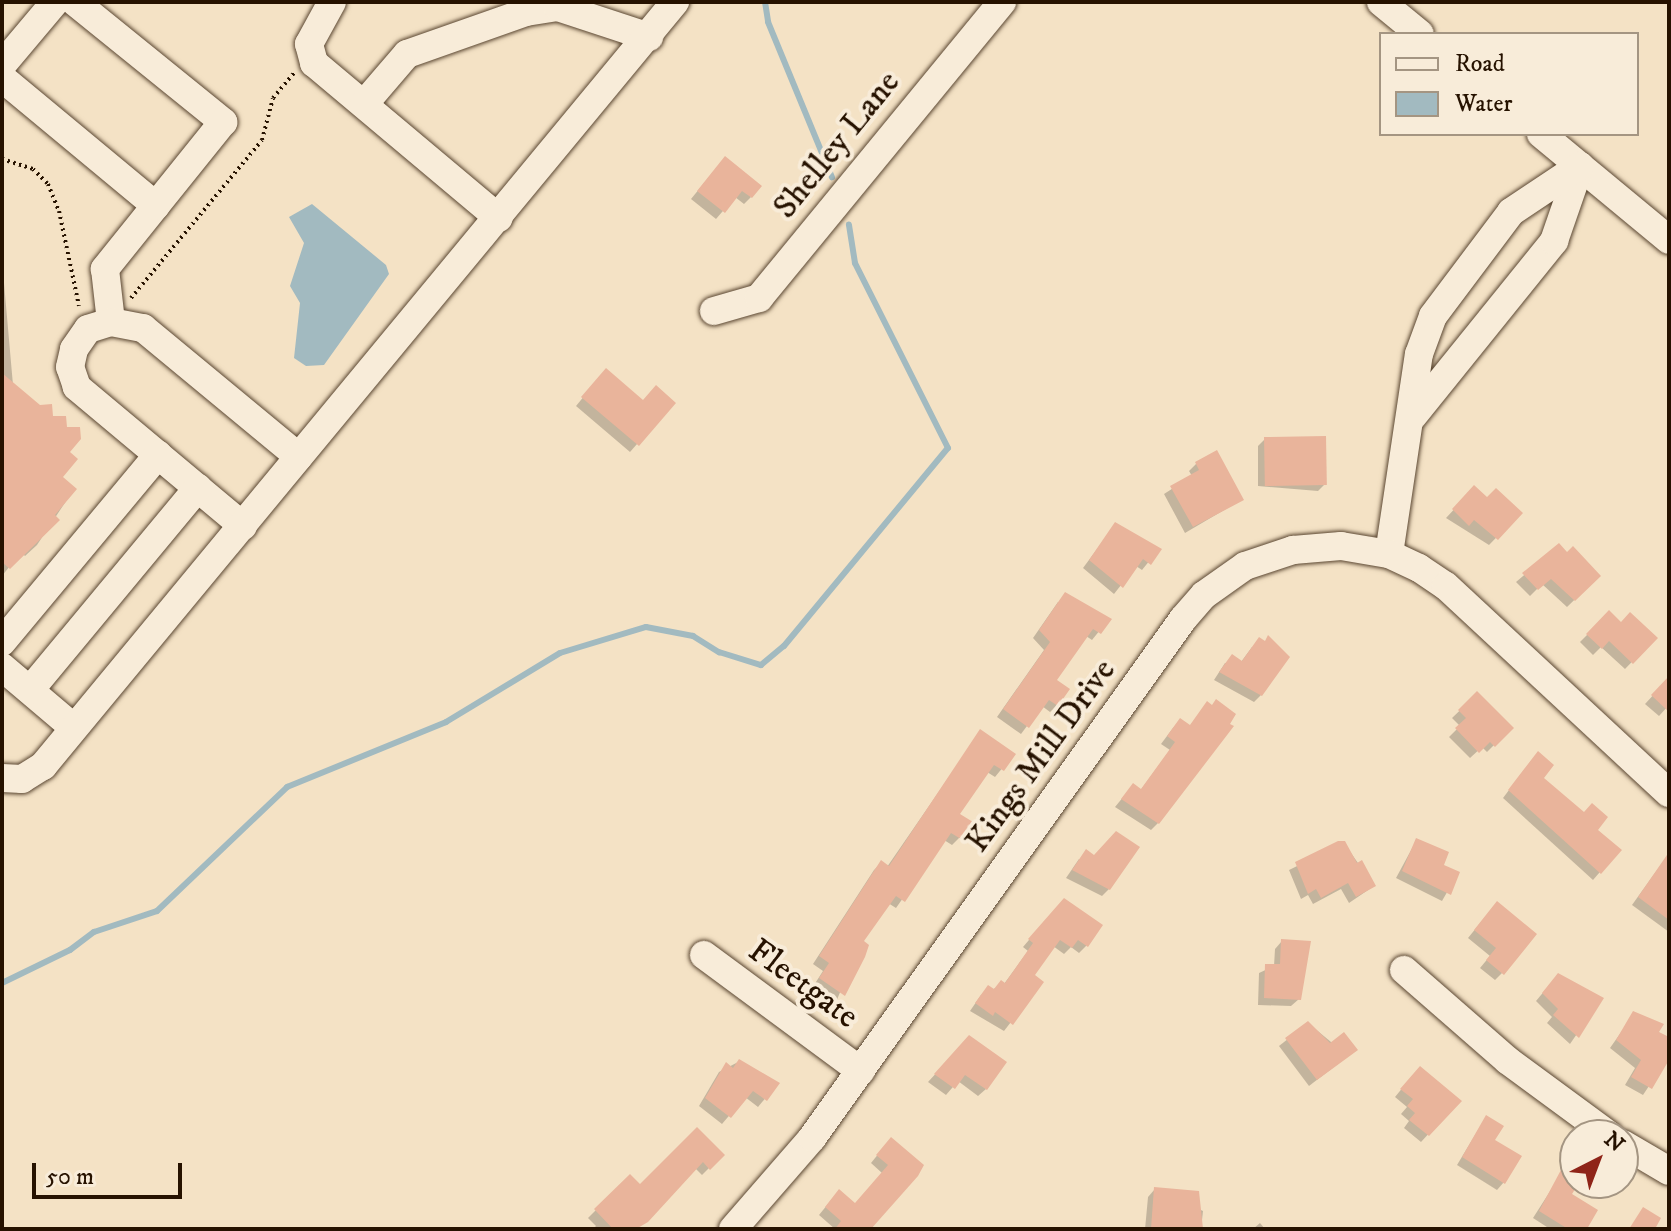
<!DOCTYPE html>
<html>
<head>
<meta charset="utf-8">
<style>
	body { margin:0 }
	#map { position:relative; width:1671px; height:1231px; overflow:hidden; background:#f4e2c5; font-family:"IM FELL DW Pica",serif }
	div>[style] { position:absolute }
	.water>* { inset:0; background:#a2bac0 }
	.shadow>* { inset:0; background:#0003 }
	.stream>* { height:6px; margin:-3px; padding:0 3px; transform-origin:3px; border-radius:3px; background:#a2bac0 }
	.building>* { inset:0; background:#e9b49b; transform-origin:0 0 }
	.path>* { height:4px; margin-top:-2px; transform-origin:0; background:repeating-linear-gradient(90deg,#261200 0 2px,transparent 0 6px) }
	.roads { filter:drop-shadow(0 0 2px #5a4631) drop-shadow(0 0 2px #5a4631) }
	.minor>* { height:28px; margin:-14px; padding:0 14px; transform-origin:14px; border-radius:14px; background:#f8ecd9 }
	span { translate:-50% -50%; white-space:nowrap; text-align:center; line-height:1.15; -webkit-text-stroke:8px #f8ecd9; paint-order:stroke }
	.street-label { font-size:34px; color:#261200 }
	.frame { position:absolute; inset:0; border:4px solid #261200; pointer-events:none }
	.legend { position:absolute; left:1379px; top:32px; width:260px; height:104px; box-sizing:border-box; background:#f8ecd9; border:2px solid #a49582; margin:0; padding:10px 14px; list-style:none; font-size:24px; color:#261200 }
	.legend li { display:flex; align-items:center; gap:16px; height:40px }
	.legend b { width:40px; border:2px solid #a49582 }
	.north { position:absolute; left:1559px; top:1119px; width:80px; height:80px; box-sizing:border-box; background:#f8ecd9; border:2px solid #a49582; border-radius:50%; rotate:42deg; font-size:22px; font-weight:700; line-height:32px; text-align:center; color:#261200 }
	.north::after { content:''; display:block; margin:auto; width:28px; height:36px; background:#8f2418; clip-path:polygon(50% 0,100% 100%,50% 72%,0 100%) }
	.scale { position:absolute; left:32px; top:1163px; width:150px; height:36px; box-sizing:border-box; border:4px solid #261200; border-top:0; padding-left:10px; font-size:24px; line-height:28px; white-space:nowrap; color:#261200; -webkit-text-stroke:6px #f8ecd9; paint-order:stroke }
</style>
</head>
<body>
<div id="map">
	<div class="water">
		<div style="clip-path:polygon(312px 204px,386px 265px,389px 274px,324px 365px,306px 366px,294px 358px,300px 303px,290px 286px,304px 243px,289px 217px)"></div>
	</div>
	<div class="shadow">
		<div style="clip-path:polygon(718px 166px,751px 197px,744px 204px,735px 197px,716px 219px,691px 199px)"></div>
		<div style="clip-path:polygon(2px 260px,13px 385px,51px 418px,67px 453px,60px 477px,74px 489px,37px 545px,25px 556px,21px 552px,2px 576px)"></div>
		<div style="clip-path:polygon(599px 378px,643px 402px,673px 403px,630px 452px,576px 406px)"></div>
		<div style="clip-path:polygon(1265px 439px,1325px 484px,1318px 491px,1258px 486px,1258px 446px)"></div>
		<div style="clip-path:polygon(1216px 453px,1241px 500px,1185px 533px,1164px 494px,1192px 476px,1189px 471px,1196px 464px)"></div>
		<div style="clip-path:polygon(1474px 488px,1487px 500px,1520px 513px,1489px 545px,1446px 518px)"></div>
		<div style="clip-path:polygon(1115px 525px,1159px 549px,1142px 570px,1136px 566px,1114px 594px,1083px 568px)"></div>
		<div style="clip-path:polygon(1558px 546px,1599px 576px,1567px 607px,1542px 584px,1530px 596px,1516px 582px)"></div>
		<div style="clip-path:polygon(1058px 602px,1109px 619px,1092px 640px,1086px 636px,1054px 680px,1057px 705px,1050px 712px,1042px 706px,1021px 734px,997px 717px,1044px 650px,1033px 638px)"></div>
		<div style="clip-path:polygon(1609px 613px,1621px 625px,1655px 638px,1625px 669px,1601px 647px,1593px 655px,1580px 642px)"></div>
		<div style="clip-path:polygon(1252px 647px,1261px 695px,1254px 702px,1214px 680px,1225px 663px,1241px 662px)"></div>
		<div style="clip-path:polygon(1669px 678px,1669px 705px,1659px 716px,1645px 704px)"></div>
		<div style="clip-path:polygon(1477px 694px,1511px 728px,1487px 752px,1482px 747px,1470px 758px,1449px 737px,1460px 726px,1452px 718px)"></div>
		<div style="clip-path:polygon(1207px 704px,1158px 823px,1151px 830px,1115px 807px,1133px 785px,1140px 791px,1170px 750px,1161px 744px,1173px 728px,1180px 720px,1189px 727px)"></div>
		<div style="clip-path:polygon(980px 732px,1013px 755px,995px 777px,987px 772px,957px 814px,970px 823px,959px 838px,952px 845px,944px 840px,896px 908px,888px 903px,861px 942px,836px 1002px,814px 985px,823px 971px,813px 964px,874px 870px,881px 863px,887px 867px)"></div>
		<div style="clip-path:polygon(1531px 761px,1541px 778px,1619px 850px,1593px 880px,1503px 798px)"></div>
		<div style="clip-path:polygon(1416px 841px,1441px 866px,1458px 873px,1442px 901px,1396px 878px)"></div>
		<div style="clip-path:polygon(1344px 843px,1374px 886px,1349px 903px,1341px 889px,1313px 904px,1308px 895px,1301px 899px,1289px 870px)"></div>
		<div style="clip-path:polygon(1079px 859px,1109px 889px,1102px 896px,1066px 878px)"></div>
		<div style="clip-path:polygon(1665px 859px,1669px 862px,1669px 932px,1632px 905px)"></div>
		<div style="clip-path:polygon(1057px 907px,1100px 926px,1086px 946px,1079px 953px,1071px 947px,1064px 954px,1053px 946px,1032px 975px,1042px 982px,1004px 1031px,970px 1011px,981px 995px,1004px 984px,1028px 951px,1023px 947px)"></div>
		<div style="clip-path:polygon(1490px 911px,1502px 973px,1495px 980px,1480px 968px,1490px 956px,1468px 938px)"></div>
		<div style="clip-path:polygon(1282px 941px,1299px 999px,1291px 1006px,1258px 1005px,1259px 973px,1274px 966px,1275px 949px)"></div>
		<div style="clip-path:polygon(1551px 983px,1601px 999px,1570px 1044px,1547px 1023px,1552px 1017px,1536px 1001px)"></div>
		<div style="clip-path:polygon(1634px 1014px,1669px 1040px,1669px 1056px,1643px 1095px,1625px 1085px,1635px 1068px,1610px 1048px)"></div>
		<div style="clip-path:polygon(1308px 1023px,1348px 1056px,1309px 1086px,1279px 1046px)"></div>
		<div style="clip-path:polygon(962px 1045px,986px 1089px,978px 1096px,958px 1081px,946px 1095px,928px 1082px)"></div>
		<div style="clip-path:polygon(740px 1061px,777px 1084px,758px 1107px,745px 1097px,722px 1124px,699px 1106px,719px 1072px)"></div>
		<div style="clip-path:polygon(1413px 1075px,1459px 1101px,1421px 1142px,1404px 1128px,1409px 1121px,1401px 1114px,1407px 1107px,1395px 1097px)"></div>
		<div style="clip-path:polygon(1486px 1117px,1504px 1182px,1497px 1190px,1457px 1165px)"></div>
		<div style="clip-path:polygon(697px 1130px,722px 1155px,702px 1175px,695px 1168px,633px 1229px,593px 1229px,596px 1226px,588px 1218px,630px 1176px,640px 1187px)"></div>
		<div style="clip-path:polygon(884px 1147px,921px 1166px,868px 1229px,835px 1229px,819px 1215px,832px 1199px,855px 1205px,882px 1173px,871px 1163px)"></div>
		<div style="clip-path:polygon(1563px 1171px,1575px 1179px,1569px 1194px,1584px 1229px,1550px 1229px,1533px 1218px)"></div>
		<div style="clip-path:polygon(1155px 1189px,1203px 1211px,1201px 1229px,1145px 1229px,1148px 1197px)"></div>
		<div style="clip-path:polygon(1260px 1223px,1265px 1229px,1253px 1229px)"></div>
	</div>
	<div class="stream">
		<div style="left:765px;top:2px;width:20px;rotate:81deg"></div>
		<div style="left:768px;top:22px;width:168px;rotate:67.6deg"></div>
		<div style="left:2px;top:983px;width:76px;rotate:-25.9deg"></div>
		<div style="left:70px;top:950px;width:30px;rotate:-37deg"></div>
		<div style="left:94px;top:932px;width:66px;rotate:-18.4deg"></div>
		<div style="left:157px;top:911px;width:180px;rotate:-43.6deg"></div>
		<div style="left:287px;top:787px;width:172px;rotate:-22.2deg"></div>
		<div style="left:446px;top:722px;width:133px;rotate:-31.2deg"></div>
		<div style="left:560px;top:653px;width:90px;rotate:-16.8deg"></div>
		<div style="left:646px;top:627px;width:48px;rotate:10.8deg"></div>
		<div style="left:693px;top:636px;width:31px;rotate:32deg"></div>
		<div style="left:719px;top:652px;width:44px;rotate:17.2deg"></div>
		<div style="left:761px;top:665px;width:30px;rotate:-40deg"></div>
		<div style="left:784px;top:646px;width:257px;rotate:-50.4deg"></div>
		<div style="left:948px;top:448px;width:207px;rotate:-116.7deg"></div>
		<div style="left:855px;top:263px;width:39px;rotate:-99deg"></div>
	</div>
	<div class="building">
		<div style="clip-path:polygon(725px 156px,762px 186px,752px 198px,742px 191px,725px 213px,697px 191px)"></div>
		<div style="clip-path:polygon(606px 368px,643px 400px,656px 385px,676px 403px,639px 446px,581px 397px)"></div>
		<div style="clip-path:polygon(2px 373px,40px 405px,52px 404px,53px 416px,66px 416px,67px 427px,80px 427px,81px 439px,70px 452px,78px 459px,63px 477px,77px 489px,55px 515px,60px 520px,10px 569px,2px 562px)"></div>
		<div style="left:1326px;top:436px;width:49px;height:62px;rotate:89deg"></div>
		<div style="clip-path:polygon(1217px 450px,1244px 500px,1193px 527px,1170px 486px,1199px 470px,1195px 462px)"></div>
		<div style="clip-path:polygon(1474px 485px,1487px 497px,1496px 488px,1523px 513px,1498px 540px,1474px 520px,1469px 526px,1452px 509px)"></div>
		<div style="clip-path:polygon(1115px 522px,1162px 549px,1151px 565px,1143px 559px,1123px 588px,1089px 560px)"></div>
		<div style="clip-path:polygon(1559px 543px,1567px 552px,1573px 546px,1601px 576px,1575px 601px,1551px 579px,1538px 590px,1522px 573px)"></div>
		<div style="clip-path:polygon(1065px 592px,1112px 619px,1101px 634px,1093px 629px,1057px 680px,1070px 689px,1058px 706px,1049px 700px,1029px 728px,1003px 709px,1050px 642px,1039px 630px)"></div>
		<div style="clip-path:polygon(1609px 610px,1621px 622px,1630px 612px,1658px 638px,1633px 664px,1609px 641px,1602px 649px,1586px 634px)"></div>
		<div style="clip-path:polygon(1268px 635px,1290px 657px,1262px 696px,1219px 672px,1232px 654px,1242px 661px,1259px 637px,1265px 641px)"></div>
		<div style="clip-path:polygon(1669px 676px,1669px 712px,1651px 695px)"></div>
		<div style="clip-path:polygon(1477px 691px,1514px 728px,1495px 747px,1490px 742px,1479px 753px,1455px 728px,1466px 718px,1458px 710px)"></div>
		<div style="clip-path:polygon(1216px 699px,1236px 714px,1230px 724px,1234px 726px,1159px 824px,1121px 799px,1133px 783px,1141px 789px,1175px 742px,1167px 736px,1180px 718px,1190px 725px,1207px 701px,1212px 705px)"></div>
		<div style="clip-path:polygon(980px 729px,1016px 754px,1004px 771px,994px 765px,960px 814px,973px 822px,961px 839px,951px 833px,905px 902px,896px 896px,864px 941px,869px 945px,865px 957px,845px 996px,819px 978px,829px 963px,819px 956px,881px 860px,889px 866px)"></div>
		<div style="clip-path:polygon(1538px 751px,1554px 765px,1544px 778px,1584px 812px,1592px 803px,1608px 817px,1598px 830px,1622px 850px,1601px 874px,1508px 790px)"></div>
		<div style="clip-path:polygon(1116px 831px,1140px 847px,1110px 890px,1072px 870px,1086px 849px,1094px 855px)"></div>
		<div style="clip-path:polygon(1416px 838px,1449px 852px,1444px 865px,1460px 872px,1451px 895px,1402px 871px)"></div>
		<div style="clip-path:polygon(1338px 841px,1345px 841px,1357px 863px,1362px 860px,1376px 886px,1356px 897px,1348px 883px,1321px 898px,1316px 889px,1308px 894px,1295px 862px)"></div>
		<div style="clip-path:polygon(1669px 852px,1669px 920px,1638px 897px)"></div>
		<div style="clip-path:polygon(1064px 898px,1103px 925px,1088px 947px,1078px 940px,1072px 948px,1060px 940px,1035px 975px,1044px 982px,1013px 1025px,995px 1012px,993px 1016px,975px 1003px,988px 985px,994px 989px,1001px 980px,1005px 983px,1033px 943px,1028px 939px)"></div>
		<div style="clip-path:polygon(1497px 901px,1537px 934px,1504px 975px,1486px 960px,1496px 948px,1474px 930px)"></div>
		<div style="clip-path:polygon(1281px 939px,1311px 941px,1301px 1000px,1264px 998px,1265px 964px,1280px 964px)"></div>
		<div style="clip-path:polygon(1558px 973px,1604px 998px,1579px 1038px,1553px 1015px,1558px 1009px,1542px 993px)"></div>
		<div style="clip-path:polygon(1633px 1011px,1664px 1024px,1659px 1032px,1669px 1037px,1669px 1060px,1652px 1089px,1631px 1077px,1641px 1060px,1616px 1040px)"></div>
		<div style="clip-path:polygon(1308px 1021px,1330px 1043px,1344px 1032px,1358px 1050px,1317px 1080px,1285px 1038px)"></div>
		<div style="clip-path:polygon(969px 1035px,1007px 1062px,987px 1090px,965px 1075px,955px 1089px,934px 1074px)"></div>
		<div style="clip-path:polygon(739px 1059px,780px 1083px,767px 1101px,753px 1091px,731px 1118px,705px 1098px,726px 1062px,733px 1068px)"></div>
		<div style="clip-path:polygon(1420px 1066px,1462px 1101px,1429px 1136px,1409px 1120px,1415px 1113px,1407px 1106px,1413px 1099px,1400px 1089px)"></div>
		<div style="clip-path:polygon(1486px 1115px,1504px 1126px,1495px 1140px,1522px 1156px,1505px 1184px,1462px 1157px)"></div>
		<div style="clip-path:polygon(697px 1127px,725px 1155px,710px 1170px,703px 1162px,648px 1222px,636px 1229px,613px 1229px,594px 1209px,630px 1174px,640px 1184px)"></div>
		<div style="clip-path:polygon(891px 1137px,924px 1165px,918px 1176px,871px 1229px,835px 1229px,841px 1221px,825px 1207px,839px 1189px,855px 1203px,888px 1165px,876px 1155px)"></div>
		<div style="clip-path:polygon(1562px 1168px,1579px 1183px,1572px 1194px,1598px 1210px,1587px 1229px,1568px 1229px,1539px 1211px)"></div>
		<div style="clip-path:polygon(1154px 1187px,1199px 1191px,1203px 1229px,1151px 1229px)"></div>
		<div style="clip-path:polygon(1643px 1207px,1661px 1218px,1655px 1229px,1629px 1229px)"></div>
	</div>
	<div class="path">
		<div style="left:2px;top:159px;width:33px;rotate:18deg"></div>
		<div style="left:33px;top:169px;width:21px;rotate:45deg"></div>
		<div style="left:48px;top:184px;width:29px;rotate:68deg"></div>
		<div style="left:59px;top:211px;width:97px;rotate:78.1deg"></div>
		<div style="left:131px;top:298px;width:205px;rotate:-50.3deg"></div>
		<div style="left:262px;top:140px;width:43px;rotate:-75.3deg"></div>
		<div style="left:273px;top:98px;width:33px;rotate:-50deg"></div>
	</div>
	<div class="roads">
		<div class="minor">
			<div style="left:75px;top:2px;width:191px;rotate:39deg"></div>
			<div style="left:223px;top:122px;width:189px;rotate:128.8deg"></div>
			<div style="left:105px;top:269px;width:53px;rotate:83.5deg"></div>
			<div style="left:332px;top:2px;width:48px;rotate:118.7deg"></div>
			<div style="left:309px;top:44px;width:20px;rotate:75deg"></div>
			<div style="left:314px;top:63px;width:241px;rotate:40deg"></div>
			<div style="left:1381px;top:2px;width:50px;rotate:39.4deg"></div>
			<div style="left:2px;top:65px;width:82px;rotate:-49.9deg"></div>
			<div style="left:2px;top:78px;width:200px;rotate:39.7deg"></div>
			<div style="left:364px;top:104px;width:66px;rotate:-49.3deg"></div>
			<div style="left:407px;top:54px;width:126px;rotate:-19.4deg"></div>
			<div style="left:526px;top:12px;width:32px;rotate:-9deg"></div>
			<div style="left:558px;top:7px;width:96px;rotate:18.2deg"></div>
			<div style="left:1541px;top:134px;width:166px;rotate:39.6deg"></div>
			<div style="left:714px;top:311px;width:47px;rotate:-16.1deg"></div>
			<div style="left:759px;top:298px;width:383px;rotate:-50.6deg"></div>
			<div style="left:1413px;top:416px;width:225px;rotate:-51.1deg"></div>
			<div style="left:1554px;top:241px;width:79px;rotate:-70.9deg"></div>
			<div style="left:243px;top:526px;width:217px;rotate:-140.1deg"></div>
			<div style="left:77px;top:387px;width:21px;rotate:-109deg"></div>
			<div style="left:70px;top:367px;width:18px;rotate:-77deg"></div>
			<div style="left:74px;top:349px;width:24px;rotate:-55deg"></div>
			<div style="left:88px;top:329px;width:24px;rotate:-17deg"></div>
			<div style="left:111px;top:322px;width:33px;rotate:11deg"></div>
			<div style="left:143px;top:328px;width:202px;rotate:39.6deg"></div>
			<div style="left:1389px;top:554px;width:202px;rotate:-81.5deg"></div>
			<div style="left:1419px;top:354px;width:40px;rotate:-69.8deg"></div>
			<div style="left:1433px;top:316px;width:130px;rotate:-53.1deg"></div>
			<div style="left:1511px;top:212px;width:83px;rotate:-33.7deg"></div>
			<div style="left:2px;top:642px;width:244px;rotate:-50.2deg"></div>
			<div style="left:2px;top:667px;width:94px;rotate:40.3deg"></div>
			<div style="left:30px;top:690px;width:263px;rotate:-50.3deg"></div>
			<div style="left:2px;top:778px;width:20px;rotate:3deg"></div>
			<div style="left:22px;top:779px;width:25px;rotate:-32deg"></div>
			<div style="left:43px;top:766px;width:992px;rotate:-50.4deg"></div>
			<div style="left:704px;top:955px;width:195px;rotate:36.5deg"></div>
			<div style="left:1404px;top:970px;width:137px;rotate:41.1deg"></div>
			<div style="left:1507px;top:1060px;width:127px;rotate:36.3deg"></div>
			<div style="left:1623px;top:1144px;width:53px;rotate:30.4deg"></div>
			<div style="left:733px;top:1229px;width:121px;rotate:-49deg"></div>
			<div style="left:812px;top:1138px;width:638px;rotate:-54.44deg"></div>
			<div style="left:1183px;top:619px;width:32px;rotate:-49deg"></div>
			<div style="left:1204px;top:595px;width:50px;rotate:-35.3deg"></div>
			<div style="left:1245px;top:566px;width:51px;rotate:-18.4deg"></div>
			<div style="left:1293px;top:550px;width:48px;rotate:-4.8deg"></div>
			<div style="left:1341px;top:546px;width:49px;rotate:9.5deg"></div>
			<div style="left:1389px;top:554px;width:33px;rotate:25deg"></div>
			<div style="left:1419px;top:568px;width:32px;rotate:34deg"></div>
			<div style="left:1446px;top:586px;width:304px;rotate:42.9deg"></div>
		</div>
	</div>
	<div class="street-label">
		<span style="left:837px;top:145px;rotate:-51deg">Shelley Lane</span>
		<span style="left:1041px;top:756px;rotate:-54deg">Kings Mill Drive</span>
		<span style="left:803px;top:984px;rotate:36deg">Fleetgate</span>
	</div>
	<div class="frame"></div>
	<ul class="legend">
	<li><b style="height:10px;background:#f8ecd9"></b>Road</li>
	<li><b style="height:22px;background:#a2bac0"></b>Water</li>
	</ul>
	<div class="north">N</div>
	<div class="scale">50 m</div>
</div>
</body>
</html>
